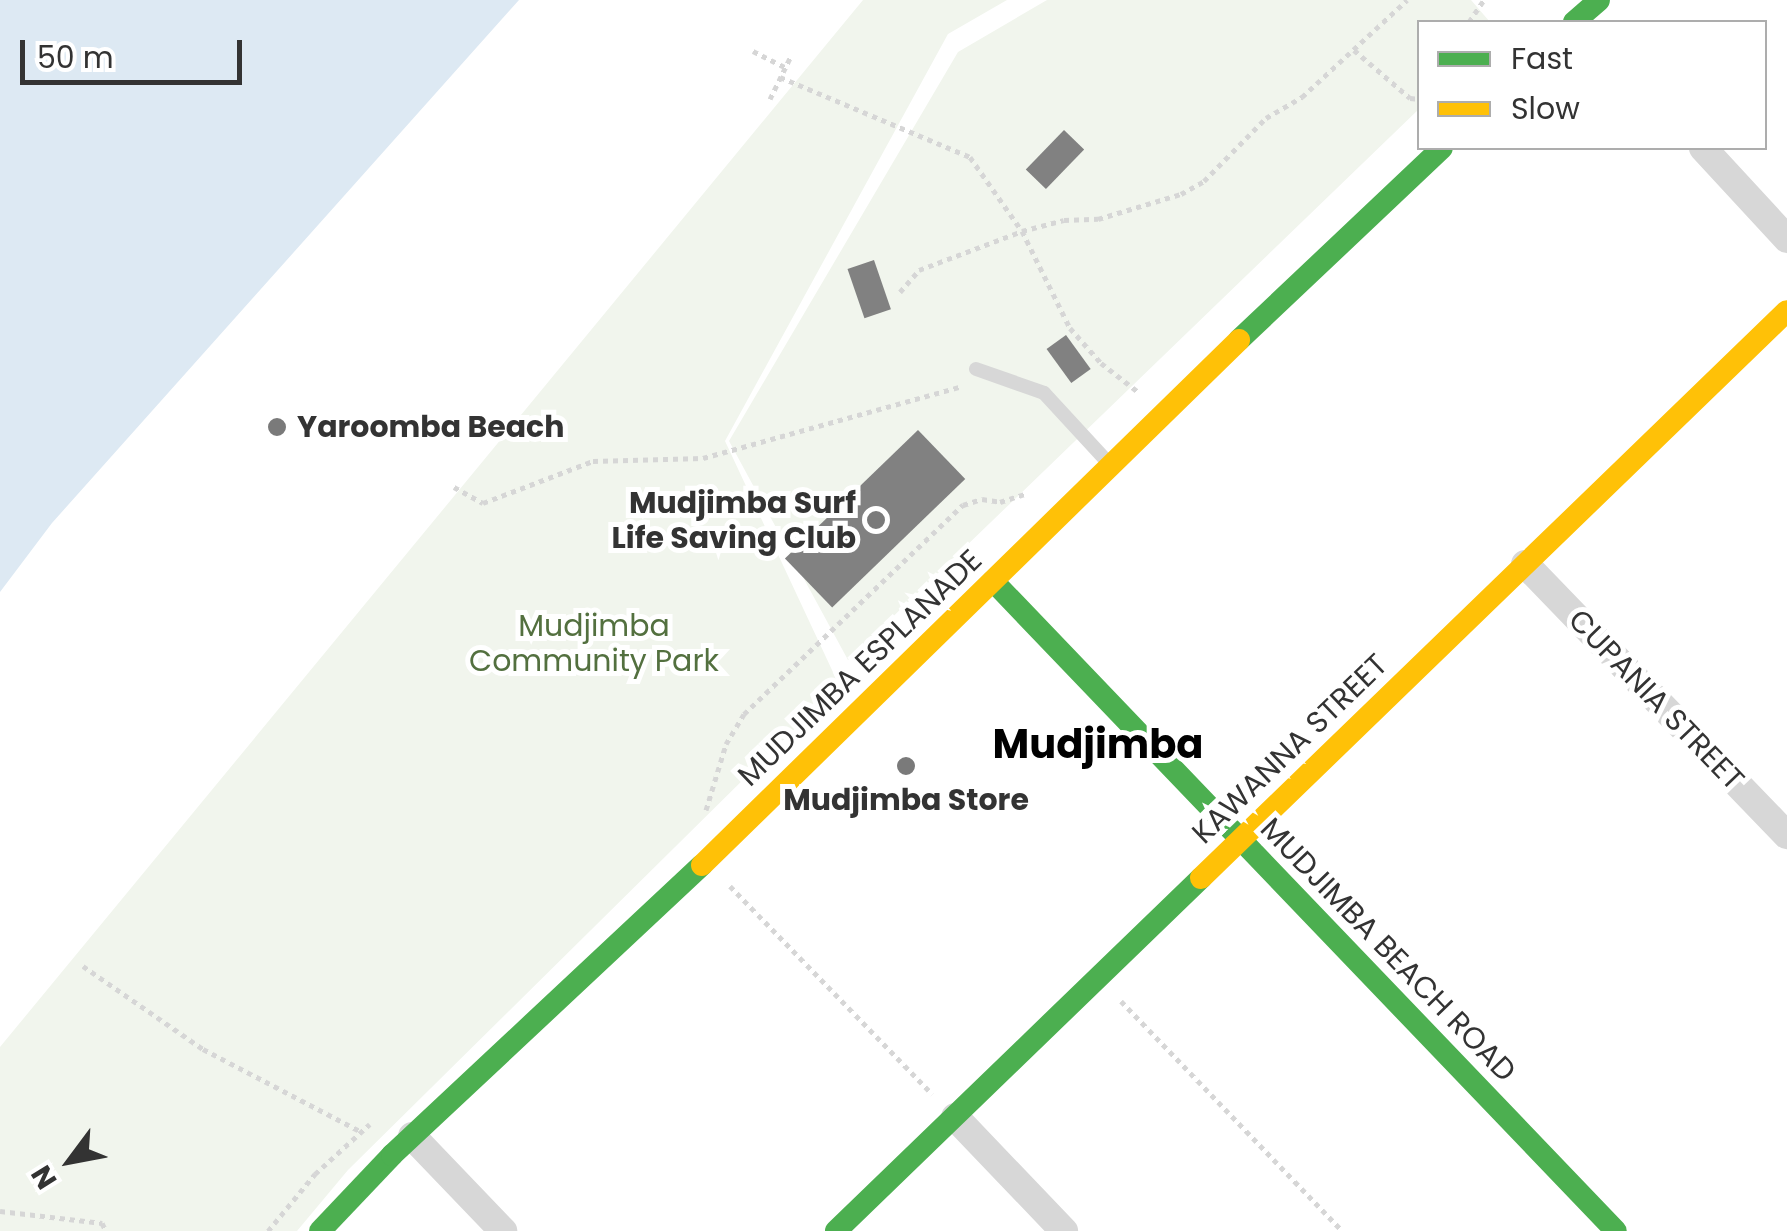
<!DOCTYPE html>
<html>
<head>
<meta charset="utf-8">
<style>
	body { margin:0 }
	#map { position:relative; width:1787px; height:1231px; overflow:hidden; background:#fff; font-family:Poppins,sans-serif }
	div>[style] { position:absolute }
	.green>* { inset:0; background:#f1f5ed }
	.water>* { inset:0; background:#dde9f3 }
	.building>* { inset:0; background:#818181; transform-origin:0 0 }
	.path>* { height:5px; margin-top:-2.5px; transform-origin:0; background:repeating-linear-gradient(90deg,#d6d6d6 0 5px,transparent 0 10px) }
	.lane>* { height:14px; margin:-7px; padding:0 7px; transform-origin:7px; border-radius:7px; background:#d7d7d7 }
	.street>* { height:28px; margin:-14px; padding:0 14px; transform-origin:14px; border-radius:14px; background:#d7d7d7 }
	.fast>* { height:22px; margin:-11px; padding:0 11px; transform-origin:11px; border-radius:11px; background:#4caf50 }
	.slow>* { height:22px; margin:-11px; padding:0 11px; transform-origin:11px; border-radius:11px; background:#ffc107 }
	.dots>* { width:28px; height:28px; translate:-50% -50%; box-sizing:border-box; border:5px solid #fff; border-radius:50% }
	span { translate:-50% -50%; white-space:nowrap; text-align:center; line-height:1.15; -webkit-text-stroke:10px #fff; paint-order:stroke }
	.poi-label { font-size:30px; color:#333; font-weight:700 }
	.left { translate:0 -50%; text-align:left }
	.right { translate:-100% -50%; text-align:right }
	.park-label { font-size:30px; color:#53703f }
	.street-label { font-size:30px; color:#333 }
	.district-label { font-size:40px; color:#000; font-weight:700 }
	.legend { position:absolute; left:1417px; top:20px; width:350px; height:130px; box-sizing:border-box; background:#fff; border:2px solid #adadad; margin:0; padding:12px 18px; list-style:none; font-size:30px; color:#333 }
	.legend li { display:flex; align-items:center; gap:20px; height:50px }
	.legend b { width:50px; border:2px solid #adadad }
	.north { position:absolute; left:20px; top:1111px; width:100px; height:100px; -webkit-text-stroke:8px #fff; paint-order:stroke; rotate:238deg; font-size:28px; font-weight:700; line-height:40px; text-align:center; color:#333 }
	.north::after { content:''; display:block; margin:auto; width:35px; height:45px; background:#333; clip-path:polygon(50% 0,100% 100%,50% 72%,0 100%) }
	.scale { position:absolute; left:20px; top:40px; width:222px; height:45px; box-sizing:border-box; border:5px solid #333; border-top:0; padding-left:12px; font-size:30px; line-height:35px; white-space:nowrap; color:#333; -webkit-text-stroke:8px #fff; paint-order:stroke }
</style>
</head>
<body>
<div id="map">
	<div class="green">
		<div style="clip-path:polygon(863px 0,1007px 0,948px 34px,725px 441px,839px 685px,348px 1170px,297px 1231px,0 1231px,0 1047px)"></div>
		<div style="clip-path:polygon(1047px 0,1471px 0,1490px 22px,1420px 22px,1419px 109px,848px 660px,729px 441px,958px 52px)"></div>
	</div>
	<div class="water">
		<div style="clip-path:polygon(0 0,519px 0,52px 523px,0 592px)"></div>
	</div>
	<div class="building">
		<div style="left:1064px;top:130px;width:28px;height:55px;rotate:44deg"></div>
		<div style="left:874px;top:260px;width:52px;height:28px;rotate:71deg"></div>
		<div style="left:1066px;top:335px;width:42px;height:24px;rotate:54deg"></div>
		<div style="left:918px;top:430px;width:68px;height:185px;rotate:46deg"></div>
	</div>
	<div class="path">
		<div style="left:1469px;top:22px;width:27px;rotate:-56deg"></div>
		<div style="left:1354px;top:50px;width:74px;rotate:40.6deg"></div>
		<div style="left:1410px;top:98px;width:10px;rotate:6deg"></div>
		<div style="left:753px;top:51px;width:36px;rotate:27deg"></div>
		<div style="left:780px;top:77px;width:206px;rotate:22.8deg"></div>
		<div style="left:970px;top:157px;width:90px;rotate:54.9deg"></div>
		<div style="left:1022px;top:231px;width:108px;rotate:63.7deg"></div>
		<div style="left:1070px;top:328px;width:47px;rotate:48.5deg"></div>
		<div style="left:1101px;top:363px;width:46px;rotate:37.9deg"></div>
		<div style="left:770px;top:99px;width:48px;rotate:-64deg"></div>
		<div style="left:900px;top:292px;width:29px;rotate:-49deg"></div>
		<div style="left:919px;top:270px;width:110px;rotate:-20.7deg"></div>
		<div style="left:1022px;top:231px;width:43px;rotate:-14.7deg"></div>
		<div style="left:1064px;top:220px;width:34px;rotate:-2deg"></div>
		<div style="left:1098px;top:219px;width:87px;rotate:-16.8deg"></div>
		<div style="left:1181px;top:194px;width:26px;rotate:-29deg"></div>
		<div style="left:1204px;top:181px;width:88px;rotate:-45.5deg"></div>
		<div style="left:1266px;top:118px;width:42px;rotate:-30.3deg"></div>
		<div style="left:1302px;top:97px;width:143px;rotate:-42.7deg"></div>
		<div style="left:454px;top:487px;width:33px;rotate:29deg"></div>
		<div style="left:483px;top:503px;width:118px;rotate:-20.9deg"></div>
		<div style="left:593px;top:461px;width:110px;rotate:-1.6deg"></div>
		<div style="left:703px;top:458px;width:269px;rotate:-15.5deg"></div>
		<div style="left:706px;top:810px;width:69px;rotate:-73.1deg"></div>
		<div style="left:726px;top:744px;width:35px;rotate:-59deg"></div>
		<div style="left:744px;top:714px;width:303px;rotate:-43.7deg"></div>
		<div style="left:963px;top:505px;width:20px;rotate:-18deg"></div>
		<div style="left:982px;top:499px;width:18px;rotate:9deg"></div>
		<div style="left:1000px;top:502px;width:28px;rotate:-18deg"></div>
		<div style="left:730px;top:886px;width:290px;rotate:45.8deg"></div>
		<div style="left:83px;top:966px;width:146px;rotate:34.7deg"></div>
		<div style="left:203px;top:1049px;width:179px;rotate:27.6deg"></div>
		<div style="left:1121px;top:1001px;width:319px;rotate:46.1deg"></div>
		<div style="left:0;top:1211px;width:103px;rotate:6.7deg"></div>
		<div style="left:102px;top:1223px;width:9px;rotate:63deg"></div>
		<div style="left:268px;top:1231px;width:74px;rotate:-50.5deg"></div>
		<div style="left:315px;top:1174px;width:74px;rotate:-42.3deg"></div>
	</div>
	<div class="lane">
		<div style="left:976px;top:369px;width:72px;rotate:19.4deg"></div>
		<div style="left:1044px;top:393px;width:90px;rotate:47.3deg"></div>
	</div>
	<div class="street">
		<div style="left:1703px;top:148px;width:124px;rotate:47.3deg"></div>
		<div style="left:1525px;top:564px;width:377px;rotate:46deg"></div>
		<div style="left:955px;top:1117px;width:158px;rotate:46.3deg"></div>
		<div style="left:412px;top:1136px;width:132px;rotate:46.2deg"></div>
	</div>
	<div class="fast">
		<div style="left:1574px;top:22px;width:33px;rotate:-41deg"></div>
		<div style="left:1239px;top:340px;width:279px;rotate:-43.4deg"></div>
		<div style="left:993px;top:581px;width:900px;rotate:46.22deg"></div>
		<div style="left:320px;top:1231px;width:105px;rotate:-46.5deg"></div>
		<div style="left:392px;top:1155px;width:424px;rotate:-43.1deg"></div>
		<div style="left:836px;top:1231px;width:508px;rotate:-44.04deg"></div>
	</div>
	<div class="slow">
		<div style="left:702px;top:865px;width:751px;rotate:-44.35deg"></div>
		<div style="left:1201px;top:878px;width:815px;rotate:-44.06deg"></div>
	</div>
	<div class="dots">
		<div style="left:277px;top:427px;background:#7a7a7a"></div>
		<div style="left:876px;top:520px;background:#7a7a7a"></div>
		<div style="left:906px;top:766px;background:#7a7a7a"></div>
	</div>
	<div class="poi-label">
		<span class="left" style="left:297px;top:427px">Yaroomba Beach</span>
		<span class="right" style="left:856px;top:520px">Mudjimba Surf<br>Life Saving Club</span>
		<span style="left:906px;top:800px">Mudjimba Store</span>
	</div>
	<div class="park-label">
		<span style="left:594px;top:643px">Mudjimba<br>Community Park</span>
	</div>
	<div class="street-label">
		<span style="left:860px;top:668px;rotate:-44deg">MUDJIMBA ESPLANADE</span>
		<span style="left:1656px;top:700px;rotate:46deg">CUPANIA STREET</span>
		<span style="left:1290px;top:749px;rotate:-44deg">KAWANNA STREET</span>
		<span style="left:1388px;top:950px;rotate:46deg">MUDJIMBA BEACH ROAD</span>
	</div>
	<div class="district-label">
		<span style="left:1098px;top:744px">Mudjimba</span>
	</div>
	<ul class="legend">
	<li><b style="height:12px;background:#4caf50"></b>Fast</li>
	<li><b style="height:12px;background:#ffc107"></b>Slow</li>
	</ul>
	<div class="north">N</div>
	<div class="scale">50 m</div>
</div>
</body>
</html>
